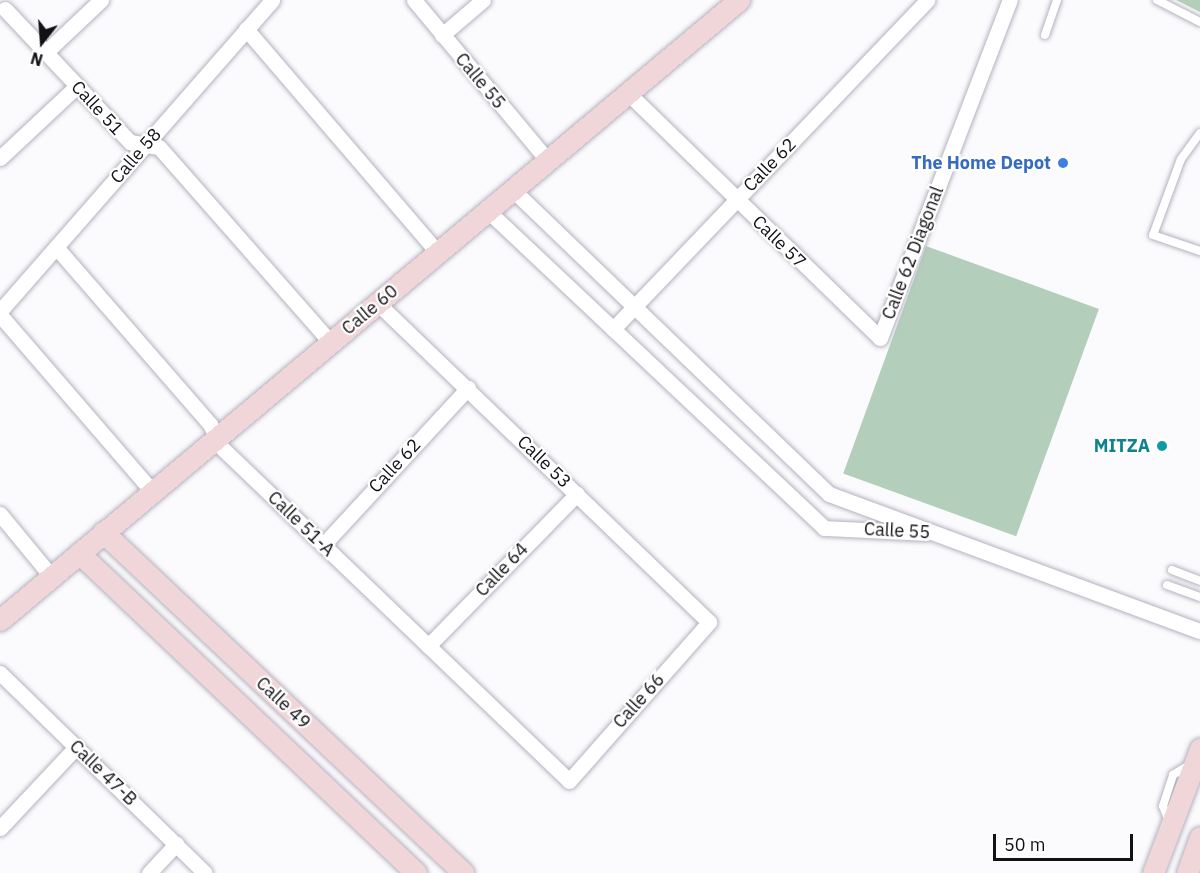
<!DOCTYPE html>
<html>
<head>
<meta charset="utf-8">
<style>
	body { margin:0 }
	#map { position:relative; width:1200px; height:873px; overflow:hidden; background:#fbfafd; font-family:"IBM Plex Sans",sans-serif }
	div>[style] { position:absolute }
	.green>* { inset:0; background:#b3cfbc; transform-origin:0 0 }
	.roads { filter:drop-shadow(0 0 2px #b4b2bf) drop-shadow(0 0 2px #b4b2bf) }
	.lane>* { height:8px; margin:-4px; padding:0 4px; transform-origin:4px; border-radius:4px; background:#fff }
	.street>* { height:15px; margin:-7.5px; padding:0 7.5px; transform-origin:7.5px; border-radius:7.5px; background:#fff }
	.secondary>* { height:21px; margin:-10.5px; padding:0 10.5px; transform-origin:10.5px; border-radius:10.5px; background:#f0d6d9 }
	.dots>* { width:16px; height:16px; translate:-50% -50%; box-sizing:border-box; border:3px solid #fff; border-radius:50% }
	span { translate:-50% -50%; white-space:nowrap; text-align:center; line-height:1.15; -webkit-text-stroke:4.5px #fff; paint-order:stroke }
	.street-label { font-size:18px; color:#121216 }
	.shop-label { font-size:18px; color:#366cbe; font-weight:700 }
	.right { translate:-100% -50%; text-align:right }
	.culture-label { font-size:18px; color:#0d838f; font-weight:700 }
	.north { position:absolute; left:12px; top:12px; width:60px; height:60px; -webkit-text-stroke:4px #fff; paint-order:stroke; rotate:197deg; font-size:16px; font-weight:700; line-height:24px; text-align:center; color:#121216 }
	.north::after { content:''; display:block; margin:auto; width:21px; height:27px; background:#121216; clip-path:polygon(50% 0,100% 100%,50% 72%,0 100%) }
	.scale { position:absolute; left:993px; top:834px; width:140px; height:27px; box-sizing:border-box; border:3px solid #121216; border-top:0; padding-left:8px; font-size:18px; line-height:21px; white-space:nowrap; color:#121216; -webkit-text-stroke:4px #fff; paint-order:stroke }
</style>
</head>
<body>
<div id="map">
	<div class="green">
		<div style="clip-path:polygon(1176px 0,1200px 0,1200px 12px)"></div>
		<div style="left:926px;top:246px;width:184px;height:242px;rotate:20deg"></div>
	</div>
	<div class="roads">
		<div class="lane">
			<div style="left:1157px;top:0;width:48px;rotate:27.1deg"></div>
			<div style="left:1045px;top:35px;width:37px;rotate:-71deg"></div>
			<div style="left:1200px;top:133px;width:32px;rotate:126deg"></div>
			<div style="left:1181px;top:159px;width:81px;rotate:110.2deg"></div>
			<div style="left:1153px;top:235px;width:50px;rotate:18.8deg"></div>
			<div style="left:1172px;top:570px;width:30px;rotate:21deg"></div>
			<div style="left:1167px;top:585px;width:35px;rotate:20deg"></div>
			<div style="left:1168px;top:819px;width:14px;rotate:-111deg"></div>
			<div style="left:1163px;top:806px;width:33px;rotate:-72deg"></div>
			<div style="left:1173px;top:775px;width:19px;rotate:-32deg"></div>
		</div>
		<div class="street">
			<div style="left:414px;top:0;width:209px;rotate:50.2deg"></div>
			<div style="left:5px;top:9px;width:183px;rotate:46.8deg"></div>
			<div style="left:130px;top:142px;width:29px;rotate:10deg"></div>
			<div style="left:159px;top:147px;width:261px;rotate:48.7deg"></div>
			<div style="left:246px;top:29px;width:295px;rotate:49.4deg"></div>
			<div style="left:442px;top:35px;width:54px;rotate:-40.5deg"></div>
			<div style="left:46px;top:52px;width:76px;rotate:-43.4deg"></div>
			<div style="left:628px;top:93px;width:351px;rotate:44.2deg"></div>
			<div style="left:880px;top:338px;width:362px;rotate:-69deg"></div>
			<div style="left:0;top:158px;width:105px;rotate:-43.1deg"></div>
			<div style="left:513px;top:190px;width:438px;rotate:43.9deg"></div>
			<div style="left:829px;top:494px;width:395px;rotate:20.3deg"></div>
			<div style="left:488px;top:211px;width:462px;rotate:43.3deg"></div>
			<div style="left:824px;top:528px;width:102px;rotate:2.8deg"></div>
			<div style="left:56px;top:247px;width:235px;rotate:49deg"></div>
			<div style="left:210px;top:424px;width:25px;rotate:64deg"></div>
			<div style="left:221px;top:447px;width:482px;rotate:43.8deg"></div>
			<div style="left:569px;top:781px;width:212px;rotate:-48.6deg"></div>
			<div style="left:709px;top:622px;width:460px;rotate:-136.1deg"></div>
			<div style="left:0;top:311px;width:413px;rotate:-48.8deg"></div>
			<div style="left:0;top:315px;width:233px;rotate:49.2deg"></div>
			<div style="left:613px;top:329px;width:455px;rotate:-46.3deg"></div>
			<div style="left:0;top:514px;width:80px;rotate:50.6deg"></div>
			<div style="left:323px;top:545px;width:214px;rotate:-47.3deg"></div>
			<div style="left:428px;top:646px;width:213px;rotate:-45.6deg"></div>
			<div style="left:0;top:673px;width:286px;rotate:44.3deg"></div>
			<div style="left:0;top:828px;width:111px;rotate:-46.8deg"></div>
			<div style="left:149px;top:873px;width:40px;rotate:-47deg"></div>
		</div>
		<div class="secondary">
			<div style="left:103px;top:532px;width:496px;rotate:43.4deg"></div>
			<div style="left:79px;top:553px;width:465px;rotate:43.5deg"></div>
			<div style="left:0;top:620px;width:965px;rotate:-40deg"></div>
			<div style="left:1153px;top:873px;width:133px;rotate:-69.2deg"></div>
			<div style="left:1187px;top:873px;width:38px;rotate:-70deg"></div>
		</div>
	</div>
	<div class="dots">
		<div style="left:1063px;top:163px;background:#3f7fe0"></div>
		<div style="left:1162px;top:446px;background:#0f9aa8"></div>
	</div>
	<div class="street-label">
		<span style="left:480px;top:81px;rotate:50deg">Calle 55</span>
		<span style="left:97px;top:108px;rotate:47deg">Calle 51</span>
		<span style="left:136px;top:156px;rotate:-49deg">Calle 58</span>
		<span style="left:770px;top:165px;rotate:-46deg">Calle 62</span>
		<span style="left:779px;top:242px;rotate:44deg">Calle 57</span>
		<span style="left:913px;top:253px;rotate:-69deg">Calle 62 Diagonal</span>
		<span style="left:370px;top:310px;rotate:-40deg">Calle 60</span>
		<span style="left:544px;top:462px;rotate:44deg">Calle 53</span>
		<span style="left:395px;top:466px;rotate:-47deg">Calle 62</span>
		<span style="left:301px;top:524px;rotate:44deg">Calle 51-A</span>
		<span style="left:897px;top:531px;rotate:3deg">Calle 55</span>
		<span style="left:502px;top:570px;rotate:-46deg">Calle 64</span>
		<span style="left:639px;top:701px;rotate:-48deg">Calle 66</span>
		<span style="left:283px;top:703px;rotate:43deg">Calle 49</span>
		<span style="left:103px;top:773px;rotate:44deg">Calle 47-B</span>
	</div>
	<div class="shop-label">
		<span class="right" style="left:1051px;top:163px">The Home Depot</span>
	</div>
	<div class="culture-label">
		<span class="right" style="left:1150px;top:446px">MITZA</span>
	</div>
	<div class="north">N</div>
	<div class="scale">50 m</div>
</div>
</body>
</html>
